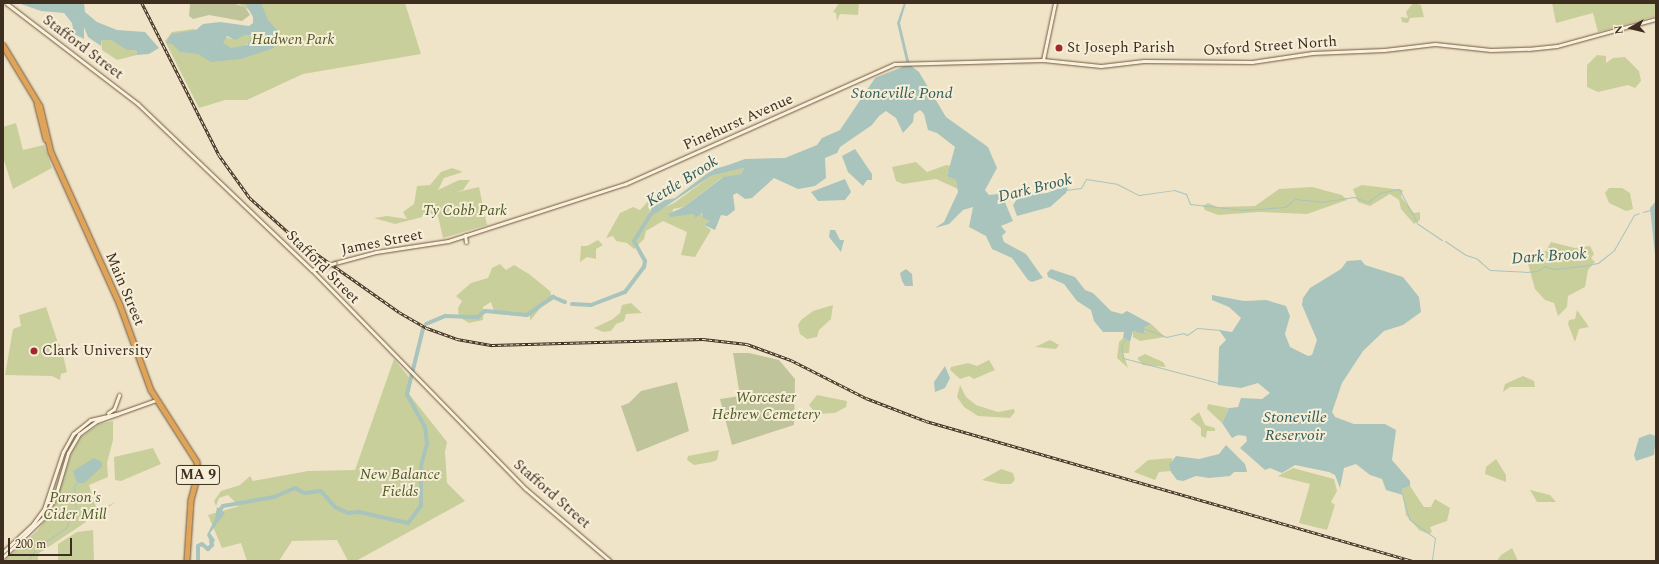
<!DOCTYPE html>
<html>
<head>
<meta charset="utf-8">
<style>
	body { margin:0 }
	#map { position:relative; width:1659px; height:564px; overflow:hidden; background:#f0e4c8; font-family:Spectral,serif }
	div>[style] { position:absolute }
	.green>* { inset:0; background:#c9cf9b }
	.cemetery>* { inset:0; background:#bfc49a }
	.water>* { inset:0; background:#a9c4bc }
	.stream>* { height:1px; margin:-0.5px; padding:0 0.5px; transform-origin:0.5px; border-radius:0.5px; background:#a9c4bc }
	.river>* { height:4px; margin:-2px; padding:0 2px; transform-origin:2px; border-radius:2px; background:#a9c4bc }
	.roads { filter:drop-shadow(0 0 1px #6f573f) drop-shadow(0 0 1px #6f573f) }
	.secondary>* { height:3px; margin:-1.5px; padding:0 1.5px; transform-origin:1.5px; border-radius:1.5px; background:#faf1dc }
	.highway>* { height:4.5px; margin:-2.25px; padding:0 2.25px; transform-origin:2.25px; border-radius:2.25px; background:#e0a458 }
	.rail>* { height:2.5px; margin-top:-1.25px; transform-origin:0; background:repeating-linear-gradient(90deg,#f7eed8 0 3px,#3d2e20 0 6px); box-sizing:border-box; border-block:1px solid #3d2e20 }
	.bridges { filter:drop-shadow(0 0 1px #6f573f) drop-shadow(0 0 1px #6f573f) }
	.secondary-bridge>* { height:3px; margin:-1.5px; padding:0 1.5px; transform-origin:1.5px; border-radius:1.5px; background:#faf1dc }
	.dots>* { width:11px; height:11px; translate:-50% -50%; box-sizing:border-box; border:2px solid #f7eed8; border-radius:50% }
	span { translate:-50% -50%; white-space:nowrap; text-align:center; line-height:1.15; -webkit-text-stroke:4px #f7eed8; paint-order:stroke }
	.shield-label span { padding:1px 3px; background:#f7eed8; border:1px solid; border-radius:3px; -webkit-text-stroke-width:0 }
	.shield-label { font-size:14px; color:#3d2e20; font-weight:700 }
	.park-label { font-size:15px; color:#4d5a26; font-style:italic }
	.street-label { font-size:15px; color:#3d2e20 }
	.poi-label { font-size:15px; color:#3d2e20 }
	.left { translate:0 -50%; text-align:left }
	.water-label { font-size:16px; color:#2f5d5a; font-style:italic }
	.frame { position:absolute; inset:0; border:4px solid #3d2e20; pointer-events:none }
	.north { position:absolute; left:1611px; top:8px; width:40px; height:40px; -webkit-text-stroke:3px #f7eed8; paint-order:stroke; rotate:262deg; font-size:11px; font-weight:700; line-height:16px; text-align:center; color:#3d2e20 }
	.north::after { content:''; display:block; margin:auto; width:14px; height:18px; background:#3d2e20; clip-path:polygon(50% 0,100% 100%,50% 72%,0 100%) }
	.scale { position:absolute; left:8px; top:538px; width:64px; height:18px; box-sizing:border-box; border:2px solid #3d2e20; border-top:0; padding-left:5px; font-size:12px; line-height:14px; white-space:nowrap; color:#3d2e20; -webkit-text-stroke:3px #f7eed8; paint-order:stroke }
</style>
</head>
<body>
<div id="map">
	<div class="green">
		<div style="clip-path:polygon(237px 3px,405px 3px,421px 54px,303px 74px,247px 100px,225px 100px,199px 108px,165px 41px,172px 32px,193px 29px,233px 39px,250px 34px,253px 40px,244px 46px,253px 44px,254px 28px,253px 12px)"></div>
		<div style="clip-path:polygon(839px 3px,859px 3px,858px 15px,840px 14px,837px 21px,836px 13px,833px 12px)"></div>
		<div style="clip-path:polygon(1413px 3px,1421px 5px,1424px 17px,1410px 18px,1408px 23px,1402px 22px,1401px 17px,1408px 18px,1406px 12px)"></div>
		<div style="clip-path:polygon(1552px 3px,1656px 3px,1656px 16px,1598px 32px,1593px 13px,1556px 23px)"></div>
		<div style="clip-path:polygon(101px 40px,111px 40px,131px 50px,136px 50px,137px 55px,117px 60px,102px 50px)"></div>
		<div style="clip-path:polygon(1597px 55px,1606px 56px,1606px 63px,1613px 58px,1625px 57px,1639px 71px,1641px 81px,1635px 88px,1628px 85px,1598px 92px,1587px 87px,1587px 65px)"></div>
		<div style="clip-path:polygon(16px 123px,23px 150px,44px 145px,52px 168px,13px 189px,3px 157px,3px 127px)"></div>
		<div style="clip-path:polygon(916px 162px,927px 172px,946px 165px,951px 166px,947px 174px,956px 180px,958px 189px,936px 179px,903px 184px,896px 181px,892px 167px)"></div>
		<div style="clip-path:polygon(452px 168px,463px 172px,444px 178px,438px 190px,459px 180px,470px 180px,463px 190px,453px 193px,479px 187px,487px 225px,443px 238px,438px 216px,434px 214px,395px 224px,374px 218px,387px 216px,407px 219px,403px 212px,414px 204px,417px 186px,430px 185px,441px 172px)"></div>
		<div style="clip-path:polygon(744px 168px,741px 174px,721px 178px,684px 207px,673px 209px,672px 216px,683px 213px,693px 214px,697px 218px,700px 213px,710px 221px,704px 225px,711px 230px,695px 257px,681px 255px,687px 232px,663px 221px,646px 231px,644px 239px,634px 249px,627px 243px,616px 241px,613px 236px,606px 238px,620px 213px,633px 207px,640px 210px,649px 200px,652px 203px,649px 214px,674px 203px,711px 176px)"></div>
		<div style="clip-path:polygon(1362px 185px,1403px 190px,1401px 197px,1414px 213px,1420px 212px,1420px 220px,1414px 224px,1401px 209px,1399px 200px,1390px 194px,1370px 206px,1358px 202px,1353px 189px)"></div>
		<div style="clip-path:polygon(1312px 187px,1342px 195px,1347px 200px,1307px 214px,1259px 212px,1218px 215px,1205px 210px,1203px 206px,1208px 203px,1218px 207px,1255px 206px,1279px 189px)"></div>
		<div style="clip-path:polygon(1609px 188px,1622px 188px,1630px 193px,1633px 209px,1626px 211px,1609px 203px,1605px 193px)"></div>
		<div style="clip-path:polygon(598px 240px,603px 245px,596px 249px,596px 259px,587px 257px,580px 262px,581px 246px,587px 246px)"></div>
		<div style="clip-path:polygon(1551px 242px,1575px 248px,1590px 246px,1594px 254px,1591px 258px,1595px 262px,1588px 270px,1585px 287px,1568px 296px,1567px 307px,1558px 316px,1554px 303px,1545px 300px,1535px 289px,1527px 260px,1546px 251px)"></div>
		<div style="clip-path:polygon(500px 264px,506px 270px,514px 265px,529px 274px,550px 291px,553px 300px,541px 307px,530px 321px,530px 316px,495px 314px,491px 302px,483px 307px,483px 320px,469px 323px,459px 317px,458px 308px,462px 301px,456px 296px,471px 283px,488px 278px,492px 268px)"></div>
		<div style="clip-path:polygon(631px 303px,642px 313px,626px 314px,624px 321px,616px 324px,611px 331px,603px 332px,594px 328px,613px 319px,620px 313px,622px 305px)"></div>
		<div style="clip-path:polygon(833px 305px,831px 319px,819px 330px,817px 337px,807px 339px,800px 334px,798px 325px,801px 320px,813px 311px)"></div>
		<div style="clip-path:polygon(46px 307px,58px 343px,61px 346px,67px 372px,61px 374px,60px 380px,52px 376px,5px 375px,13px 329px,21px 326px,19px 315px)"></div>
		<div style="clip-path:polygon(1577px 310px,1589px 327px,1579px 329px,1575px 342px,1568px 324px,1569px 320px,1575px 319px)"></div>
		<div style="clip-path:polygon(1151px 324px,1165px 337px,1140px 341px,1133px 337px,1133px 331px,1145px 333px,1144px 328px)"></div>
		<div style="clip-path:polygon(1123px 338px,1130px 342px,1129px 353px,1123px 353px,1128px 368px,1117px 358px,1119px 342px)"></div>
		<div style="clip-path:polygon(1050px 340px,1059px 345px,1056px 349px,1035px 347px)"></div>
		<div style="clip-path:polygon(1145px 354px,1163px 362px,1166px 367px,1143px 365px,1137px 358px)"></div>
		<div style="clip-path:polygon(394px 359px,412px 381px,409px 394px,447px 442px,445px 452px,447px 483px,465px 501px,356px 561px,348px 561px,337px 540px,292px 541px,279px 561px,247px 561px,241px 543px,222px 548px,208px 515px,239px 506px,228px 495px,219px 498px,216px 506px,214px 501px,221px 491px,240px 485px,250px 476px,253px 481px,308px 471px,355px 470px)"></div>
		<div style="clip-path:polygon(989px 360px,995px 370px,974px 379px,969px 376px,960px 379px,950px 370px,951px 367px,968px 363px,977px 366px)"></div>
		<div style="clip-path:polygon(1523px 376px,1534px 381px,1535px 387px,1510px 387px,1503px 392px,1505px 384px)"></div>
		<div style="clip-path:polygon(960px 385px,966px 397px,976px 405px,998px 412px,1014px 409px,1015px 412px,1010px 418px,978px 416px,964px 407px,957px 397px)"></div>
		<div style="clip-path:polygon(817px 395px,847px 401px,846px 407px,835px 413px,816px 414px,809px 405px)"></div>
		<div style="clip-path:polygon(1208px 404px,1229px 408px,1222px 423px,1207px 409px)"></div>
		<div style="clip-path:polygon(1199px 412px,1205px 425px,1215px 428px,1215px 431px,1207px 431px,1206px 438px,1201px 436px,1201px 428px,1190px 419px)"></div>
		<div style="clip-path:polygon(113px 421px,113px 440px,107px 463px,108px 477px,89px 485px,97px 510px,116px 502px,38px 554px,38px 561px,4px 561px,37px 531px,52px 511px,72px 452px,81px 437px,99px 424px)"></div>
		<div style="clip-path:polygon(153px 448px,161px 464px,121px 481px,115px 480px,114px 457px)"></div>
		<div style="clip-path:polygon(719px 450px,717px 460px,712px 462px,694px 465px,687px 460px,688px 456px)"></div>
		<div style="clip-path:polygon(1172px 458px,1172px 471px,1159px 472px,1155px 480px,1134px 472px,1148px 460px)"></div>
		<div style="clip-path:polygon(1496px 459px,1506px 475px,1506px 482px,1485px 474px,1486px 467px)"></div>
		<div style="clip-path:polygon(1293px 468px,1334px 479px,1337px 491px,1331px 502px,1335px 505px,1327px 530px,1299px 523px,1310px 484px,1278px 476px)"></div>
		<div style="clip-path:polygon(1001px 469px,1013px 473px,1015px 480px,1011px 484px,1001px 484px,982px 480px)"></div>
		<div style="clip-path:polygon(1410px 486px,1424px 507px,1431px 507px,1435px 499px,1450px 508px,1447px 521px,1430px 527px,1432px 532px,1429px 534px,1419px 530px,1406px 515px,1402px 489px)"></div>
		<div style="clip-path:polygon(1530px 490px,1550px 495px,1556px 502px,1537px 502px)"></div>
		<div style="clip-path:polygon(93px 530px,94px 561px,58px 561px,58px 544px,77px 532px)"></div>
		<div style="clip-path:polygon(1512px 548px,1518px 561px,1497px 561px,1501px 555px)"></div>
	</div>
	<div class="cemetery">
		<div style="clip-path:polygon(190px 3px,232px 3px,245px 7px,250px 15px,242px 21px,209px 15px,193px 19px,189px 16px)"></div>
		<div style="clip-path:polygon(733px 353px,749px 353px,779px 360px,795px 379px,794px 425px,732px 445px,720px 399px,740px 396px)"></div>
		<div style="clip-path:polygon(677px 382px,689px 431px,637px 452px,621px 406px,629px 403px,641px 391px)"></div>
	</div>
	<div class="water">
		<div style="clip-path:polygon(18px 3px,84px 3px,85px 12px,97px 22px,117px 30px,145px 32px,159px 48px,149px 54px,137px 55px,136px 50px,127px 50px,111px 40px,101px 40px,101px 46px,88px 37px,84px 27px,84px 39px,74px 34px,72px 23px,64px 13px,41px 11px)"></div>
		<div style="clip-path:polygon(evenodd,245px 3px,261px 3px,268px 20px,277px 30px,274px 48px,241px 59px,211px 62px,198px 54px,180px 52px,172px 44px,166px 43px,171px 34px,196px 30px,203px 24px,220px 22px,249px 26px,253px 23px,253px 17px,245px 3px,246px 35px,253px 35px,247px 45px,231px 48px,223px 43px,227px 36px,235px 40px,246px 35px)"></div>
		<div style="clip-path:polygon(904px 3px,906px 3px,900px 23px,910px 65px,919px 72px,946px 117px,988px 147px,997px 168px,985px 190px,989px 195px,998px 194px,1004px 200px,1013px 221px,1001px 226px,1006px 232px,1002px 236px,1004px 242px,1026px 254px,1043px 278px,1032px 282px,1028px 280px,1012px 258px,992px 249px,986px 236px,969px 227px,973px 207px,963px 210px,949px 224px,935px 228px,944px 222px,958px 192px,956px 180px,947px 176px,955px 147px,937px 133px,928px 130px,924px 114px,920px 110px,914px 114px,913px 122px,903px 133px,896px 118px,886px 111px,879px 116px,872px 125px,840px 147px,837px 153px,825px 158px,826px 178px,815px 186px,798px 189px,774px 178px,752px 198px,745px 199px,737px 193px,733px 195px,735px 210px,727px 216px,721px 215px,715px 230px,704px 225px,710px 221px,703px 218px,702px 213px,696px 218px,693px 214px,670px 217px,668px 214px,684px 207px,723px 177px,741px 174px,744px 168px,711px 176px,650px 217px,652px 203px,675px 198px,709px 172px,745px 159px,785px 158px,817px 145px,822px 138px,840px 130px,875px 78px,907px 65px,897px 23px)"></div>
		<div style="clip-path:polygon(855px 149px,872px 174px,872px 180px,867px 180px,863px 186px,848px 172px,842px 156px)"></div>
		<div style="clip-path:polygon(845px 179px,851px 192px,845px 200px,818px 201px,811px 192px)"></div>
		<div style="clip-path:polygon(1065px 186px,1068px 188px,1066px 193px,1050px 207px,1017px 216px,1013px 205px,1019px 196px,1047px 193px)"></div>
		<div style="clip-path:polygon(1656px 201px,1656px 263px,1650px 208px)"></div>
		<div style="clip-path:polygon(830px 230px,835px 230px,840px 240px,844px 240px,841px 252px,829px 237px)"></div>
		<div style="clip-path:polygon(1361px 260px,1365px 265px,1403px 277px,1419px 297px,1421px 312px,1403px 325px,1384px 331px,1363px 351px,1342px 383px,1332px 412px,1335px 417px,1354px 424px,1385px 424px,1396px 430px,1392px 460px,1410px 481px,1410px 486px,1402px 489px,1403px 495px,1386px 490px,1382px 479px,1370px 475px,1356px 464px,1344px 468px,1340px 488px,1335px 475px,1329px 472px,1295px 465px,1282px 473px,1270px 468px,1265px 470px,1240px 448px,1247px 441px,1246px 436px,1238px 435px,1232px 438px,1222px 423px,1229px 408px,1238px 407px,1241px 398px,1262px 399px,1270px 393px,1258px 383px,1241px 388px,1218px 385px,1219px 347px,1226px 340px,1219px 330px,1232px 332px,1241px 318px,1229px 307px,1212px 300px,1212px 295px,1244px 301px,1266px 300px,1286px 306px,1290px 316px,1285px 334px,1290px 347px,1308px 356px,1312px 355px,1317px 340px,1302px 305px,1303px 298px,1310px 288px,1341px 269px,1347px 261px)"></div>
		<div style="clip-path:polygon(906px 269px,912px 274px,913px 286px,905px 286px,902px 281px,900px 273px)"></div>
		<div style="clip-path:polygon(1051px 269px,1075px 277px,1085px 290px,1093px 293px,1111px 311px,1122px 314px,1127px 311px,1151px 324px,1144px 328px,1145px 334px,1133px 331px,1130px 342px,1123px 338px,1124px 332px,1103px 332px,1094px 321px,1091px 310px,1077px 301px,1064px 284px,1048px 277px,1047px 273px)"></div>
		<div style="clip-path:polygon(945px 366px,950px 378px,945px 388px,935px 392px,934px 382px)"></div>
		<div style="clip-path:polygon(1650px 434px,1656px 436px,1654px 455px,1636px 461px,1634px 455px,1639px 438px)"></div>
		<div style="clip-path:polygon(1226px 445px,1245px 464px,1247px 472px,1234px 472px,1230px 476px,1209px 478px,1196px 476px,1183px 481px,1177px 480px,1171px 472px,1169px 465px,1176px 456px,1199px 459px,1219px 454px)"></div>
		<div style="clip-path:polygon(94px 458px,102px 462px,102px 467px,84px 483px,77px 483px,73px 471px)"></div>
		<div style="clip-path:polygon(217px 507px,225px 513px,210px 533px,215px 540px,212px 545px,207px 535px,215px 519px)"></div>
	</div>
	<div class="stream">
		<div style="left:1066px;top:190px;width:15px;rotate:-8deg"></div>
		<div style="left:1081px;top:188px;width:10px;rotate:-61deg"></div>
		<div style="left:1086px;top:179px;width:31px;rotate:9deg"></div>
		<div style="left:1117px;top:184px;width:25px;rotate:27deg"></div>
		<div style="left:1139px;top:195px;width:35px;rotate:-8deg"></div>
		<div style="left:1174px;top:190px;width:13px;rotate:18deg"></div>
		<div style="left:1186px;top:194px;width:11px;rotate:68deg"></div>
		<div style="left:1190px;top:204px;width:53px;rotate:6.5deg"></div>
		<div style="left:1243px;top:210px;width:42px;rotate:-4.1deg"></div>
		<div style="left:1285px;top:207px;width:13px;rotate:-39deg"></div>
		<div style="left:1295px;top:199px;width:27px;rotate:6deg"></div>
		<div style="left:1322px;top:202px;width:32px;rotate:-9deg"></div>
		<div style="left:1354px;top:197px;width:15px;rotate:20deg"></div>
		<div style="left:1368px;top:202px;width:15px;rotate:-37deg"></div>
		<div style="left:1380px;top:193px;width:19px;rotate:-12deg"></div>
		<div style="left:1399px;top:189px;width:40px;rotate:62deg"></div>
		<div style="left:1418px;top:224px;width:29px;rotate:34deg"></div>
		<div style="left:1643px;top:212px;width:7px;rotate:-16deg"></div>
		<div style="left:1445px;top:241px;width:25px;rotate:34deg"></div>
		<div style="left:1466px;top:255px;width:10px;rotate:17deg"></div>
		<div style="left:1476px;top:258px;width:18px;rotate:41deg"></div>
		<div style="left:1490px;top:270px;width:36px;rotate:3deg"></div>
		<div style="left:1526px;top:272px;width:11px;rotate:-5deg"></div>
		<div style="left:1537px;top:271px;width:9px;rotate:-32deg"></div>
		<div style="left:1545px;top:266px;width:9px;rotate:21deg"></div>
		<div style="left:1553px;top:269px;width:29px;rotate:-6deg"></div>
		<div style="left:1582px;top:266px;width:16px;rotate:-11deg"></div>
		<div style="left:1598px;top:263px;width:21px;rotate:-39deg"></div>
		<div style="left:1614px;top:250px;width:40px;rotate:-60.3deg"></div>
		<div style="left:1634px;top:215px;width:5px;rotate:-22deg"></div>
		<div style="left:1143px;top:328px;width:25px;rotate:21deg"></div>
		<div style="left:1166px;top:337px;width:17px;rotate:-13deg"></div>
		<div style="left:1183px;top:333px;width:4px;rotate:27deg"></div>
		<div style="left:1187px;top:335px;width:12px;rotate:-35deg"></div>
		<div style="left:1197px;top:328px;width:24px;rotate:5deg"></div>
		<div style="left:1125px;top:340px;width:6px;rotate:129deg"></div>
		<div style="left:1121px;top:345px;width:13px;rotate:81deg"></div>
		<div style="left:1123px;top:358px;width:99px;rotate:14.6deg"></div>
		<div style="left:1402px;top:494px;width:26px;rotate:74deg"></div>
		<div style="left:1409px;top:519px;width:32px;rotate:36deg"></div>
		<div style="left:1435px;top:538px;width:22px;rotate:98deg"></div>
		<div style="left:28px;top:561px;width:15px;rotate:-58deg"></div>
		<div style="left:36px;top:548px;width:36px;rotate:-34deg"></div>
		<div style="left:66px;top:528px;width:16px;rotate:-68deg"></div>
		<div style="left:72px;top:513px;width:4px;rotate:14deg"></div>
		<div style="left:76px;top:514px;width:28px;rotate:-94deg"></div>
		<div style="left:74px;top:486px;width:4px;rotate:-45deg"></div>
	</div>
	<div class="river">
		<div style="left:715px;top:171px;width:23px;rotate:-15deg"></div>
		<div style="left:572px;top:304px;width:19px;rotate:3deg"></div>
		<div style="left:591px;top:305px;width:36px;rotate:-21deg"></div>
		<div style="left:625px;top:292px;width:31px;rotate:-53deg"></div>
		<div style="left:644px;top:267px;width:6px;rotate:-81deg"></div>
		<div style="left:645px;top:261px;width:23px;rotate:-119deg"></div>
		<div style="left:634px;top:241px;width:36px;rotate:-58deg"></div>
		<div style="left:426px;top:324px;width:21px;rotate:-23deg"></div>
		<div style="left:445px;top:316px;width:33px;rotate:2deg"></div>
		<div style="left:478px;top:317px;width:9px;rotate:-41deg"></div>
		<div style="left:485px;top:311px;width:42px;rotate:5.4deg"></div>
		<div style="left:527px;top:315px;width:32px;rotate:-35deg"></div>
		<div style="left:553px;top:297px;width:13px;rotate:23deg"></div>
		<div style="left:219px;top:511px;width:6px;rotate:-51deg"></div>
		<div style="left:223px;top:506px;width:52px;rotate:-10deg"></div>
		<div style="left:274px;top:497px;width:23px;rotate:-23deg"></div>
		<div style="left:295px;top:488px;width:10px;rotate:29deg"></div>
		<div style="left:304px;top:493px;width:17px;rotate:-7deg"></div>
		<div style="left:321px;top:491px;width:21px;rotate:49deg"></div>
		<div style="left:335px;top:507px;width:14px;rotate:25deg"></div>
		<div style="left:348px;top:513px;width:11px;rotate:-5deg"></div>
		<div style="left:359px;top:512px;width:50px;rotate:12.7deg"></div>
		<div style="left:408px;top:523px;width:21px;rotate:-53deg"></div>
		<div style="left:421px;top:506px;width:40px;rotate:-90deg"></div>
		<div style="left:421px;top:466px;width:24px;rotate:-75deg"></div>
		<div style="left:427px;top:443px;width:16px;rotate:-97deg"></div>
		<div style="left:425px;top:427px;width:38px;rotate:-119deg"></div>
		<div style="left:407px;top:394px;width:67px;rotate:-76.2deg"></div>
		<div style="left:198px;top:561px;width:15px;rotate:-90deg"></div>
		<div style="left:198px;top:546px;width:4px;rotate:-27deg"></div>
		<div style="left:202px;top:544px;width:8px;rotate:40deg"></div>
		<div style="left:208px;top:549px;width:6px;rotate:-45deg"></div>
		<div style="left:212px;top:545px;width:4px;rotate:-104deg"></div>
	</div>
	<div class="roads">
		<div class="secondary">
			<div style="left:6px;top:3px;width:166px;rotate:37.4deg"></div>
			<div style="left:138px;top:104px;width:240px;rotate:43.7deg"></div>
			<div style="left:312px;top:270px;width:306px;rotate:45.7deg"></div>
			<div style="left:526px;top:489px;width:111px;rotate:40.6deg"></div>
			<div style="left:1043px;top:60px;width:58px;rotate:-78.1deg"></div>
			<div style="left:465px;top:235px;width:7px;rotate:82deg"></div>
			<div style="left:335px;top:263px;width:42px;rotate:-15deg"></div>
			<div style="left:376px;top:252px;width:73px;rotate:-8.7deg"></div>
			<div style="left:448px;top:241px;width:186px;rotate:-17.9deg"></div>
			<div style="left:625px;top:184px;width:295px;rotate:-24deg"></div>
			<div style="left:894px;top:64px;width:149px;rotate:-1.5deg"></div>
			<div style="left:1043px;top:60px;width:58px;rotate:5.9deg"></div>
			<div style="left:1101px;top:66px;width:43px;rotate:-6.6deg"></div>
			<div style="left:1144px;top:61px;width:108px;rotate:0.5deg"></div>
			<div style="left:1252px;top:62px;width:61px;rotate:-8.5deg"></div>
			<div style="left:1312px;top:53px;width:72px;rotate:-2.4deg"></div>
			<div style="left:1384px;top:50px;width:51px;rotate:-6.7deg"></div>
			<div style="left:1435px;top:44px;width:56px;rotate:6.1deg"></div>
			<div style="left:1491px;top:50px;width:37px;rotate:-2deg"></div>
			<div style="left:1528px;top:49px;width:29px;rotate:-6deg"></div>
			<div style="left:1557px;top:46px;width:103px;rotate:-15.3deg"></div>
			<div style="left:312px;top:270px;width:14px;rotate:-17deg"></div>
			<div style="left:312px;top:270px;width:12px;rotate:-14deg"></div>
			<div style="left:108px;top:413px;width:7px;rotate:-34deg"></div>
			<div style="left:114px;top:409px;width:15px;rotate:-70deg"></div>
			<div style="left:3px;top:552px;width:41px;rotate:-43deg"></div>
			<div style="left:33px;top:524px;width:19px;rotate:-54deg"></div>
			<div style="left:44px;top:509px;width:60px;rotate:-71.6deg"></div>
			<div style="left:63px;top:452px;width:21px;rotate:-61deg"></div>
			<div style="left:73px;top:434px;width:22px;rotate:-39deg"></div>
			<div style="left:90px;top:420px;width:28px;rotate:-13deg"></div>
			<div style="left:3px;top:557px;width:57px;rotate:-44.3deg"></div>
			<div style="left:44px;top:517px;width:23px;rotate:-61deg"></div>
			<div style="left:55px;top:497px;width:46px;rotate:-73.5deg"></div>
			<div style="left:68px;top:453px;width:22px;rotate:-60deg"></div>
			<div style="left:79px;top:434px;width:22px;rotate:-36deg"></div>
			<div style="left:97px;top:421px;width:63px;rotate:-19.6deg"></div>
		</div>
		<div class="highway">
			<div style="left:3px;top:45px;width:71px;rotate:58.8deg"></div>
			<div style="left:40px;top:106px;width:47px;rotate:76.6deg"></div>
			<div style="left:51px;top:152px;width:168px;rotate:65.7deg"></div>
			<div style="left:120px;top:305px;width:90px;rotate:70deg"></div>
			<div style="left:151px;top:390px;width:85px;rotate:57.4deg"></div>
			<div style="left:197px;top:462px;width:12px;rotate:85deg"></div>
			<div style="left:198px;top:474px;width:27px;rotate:105deg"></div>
			<div style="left:191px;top:500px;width:61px;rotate:93.8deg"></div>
			<div style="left:37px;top:103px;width:37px;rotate:76deg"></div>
		</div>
	</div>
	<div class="rail">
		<div style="left:142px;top:3px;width:170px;rotate:63.1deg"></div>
		<div style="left:219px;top:155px;width:53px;rotate:54.2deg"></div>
		<div style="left:250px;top:198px;width:63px;rotate:41.8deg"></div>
		<div style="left:297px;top:240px;width:125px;rotate:35.2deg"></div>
		<div style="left:399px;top:312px;width:32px;rotate:30deg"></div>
		<div style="left:427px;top:328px;width:32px;rotate:20deg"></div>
		<div style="left:457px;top:339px;width:36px;rotate:10deg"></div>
		<div style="left:492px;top:345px;width:211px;rotate:-1.6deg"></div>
		<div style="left:703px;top:339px;width:44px;rotate:6.5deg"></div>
		<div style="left:747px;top:344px;width:47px;rotate:20deg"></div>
		<div style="left:791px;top:360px;width:84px;rotate:26.9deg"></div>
		<div style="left:866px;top:398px;width:64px;rotate:21deg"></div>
		<div style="left:926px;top:421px;width:507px;rotate:16.04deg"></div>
	</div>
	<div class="bridges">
		<div class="secondary-bridge">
			<div style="left:325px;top:266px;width:10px;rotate:-17deg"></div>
		</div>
	</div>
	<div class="dots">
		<div style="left:1059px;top:48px;background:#9e2a2b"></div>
		<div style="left:34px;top:351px;background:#9e2a2b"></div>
	</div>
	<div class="shield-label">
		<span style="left:198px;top:475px">MA 9</span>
	</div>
	<div class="park-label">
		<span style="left:293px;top:40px">Hadwen Park</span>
		<span style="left:465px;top:211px">Ty Cobb Park</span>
		<span style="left:766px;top:406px">Worcester<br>Hebrew Cemetery</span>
		<span style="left:400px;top:483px">New Balance<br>Fields</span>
		<span style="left:75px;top:506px">Parson's<br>Cider Mill</span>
	</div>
	<div class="street-label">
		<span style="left:1270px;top:46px;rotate:-4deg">Oxford Street North</span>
		<span style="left:83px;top:47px;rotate:37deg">Stafford Street</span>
		<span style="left:738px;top:122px;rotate:-24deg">Pinehurst Avenue</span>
		<span style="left:382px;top:242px;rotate:-11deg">James Street</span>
		<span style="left:323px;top:267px;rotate:45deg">Stafford Street</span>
		<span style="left:125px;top:289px;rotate:67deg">Main Street</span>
		<span style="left:552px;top:494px;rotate:41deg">Stafford Street</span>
	</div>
	<div class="poi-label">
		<span class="left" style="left:1067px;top:48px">St Joseph Parish</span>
		<span class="left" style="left:42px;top:351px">Clark University</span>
	</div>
	<div class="water-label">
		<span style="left:902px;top:93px">Stoneville Pond</span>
		<span style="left:682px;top:181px;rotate:-32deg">Kettle Brook</span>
		<span style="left:1035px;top:188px;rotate:-14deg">Dark Brook</span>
		<span style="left:1549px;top:256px;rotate:-4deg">Dark Brook</span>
		<span style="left:1295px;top:426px">Stoneville<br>Reservoir</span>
	</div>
	<div class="frame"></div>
	<div class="north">N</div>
	<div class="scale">200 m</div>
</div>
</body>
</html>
